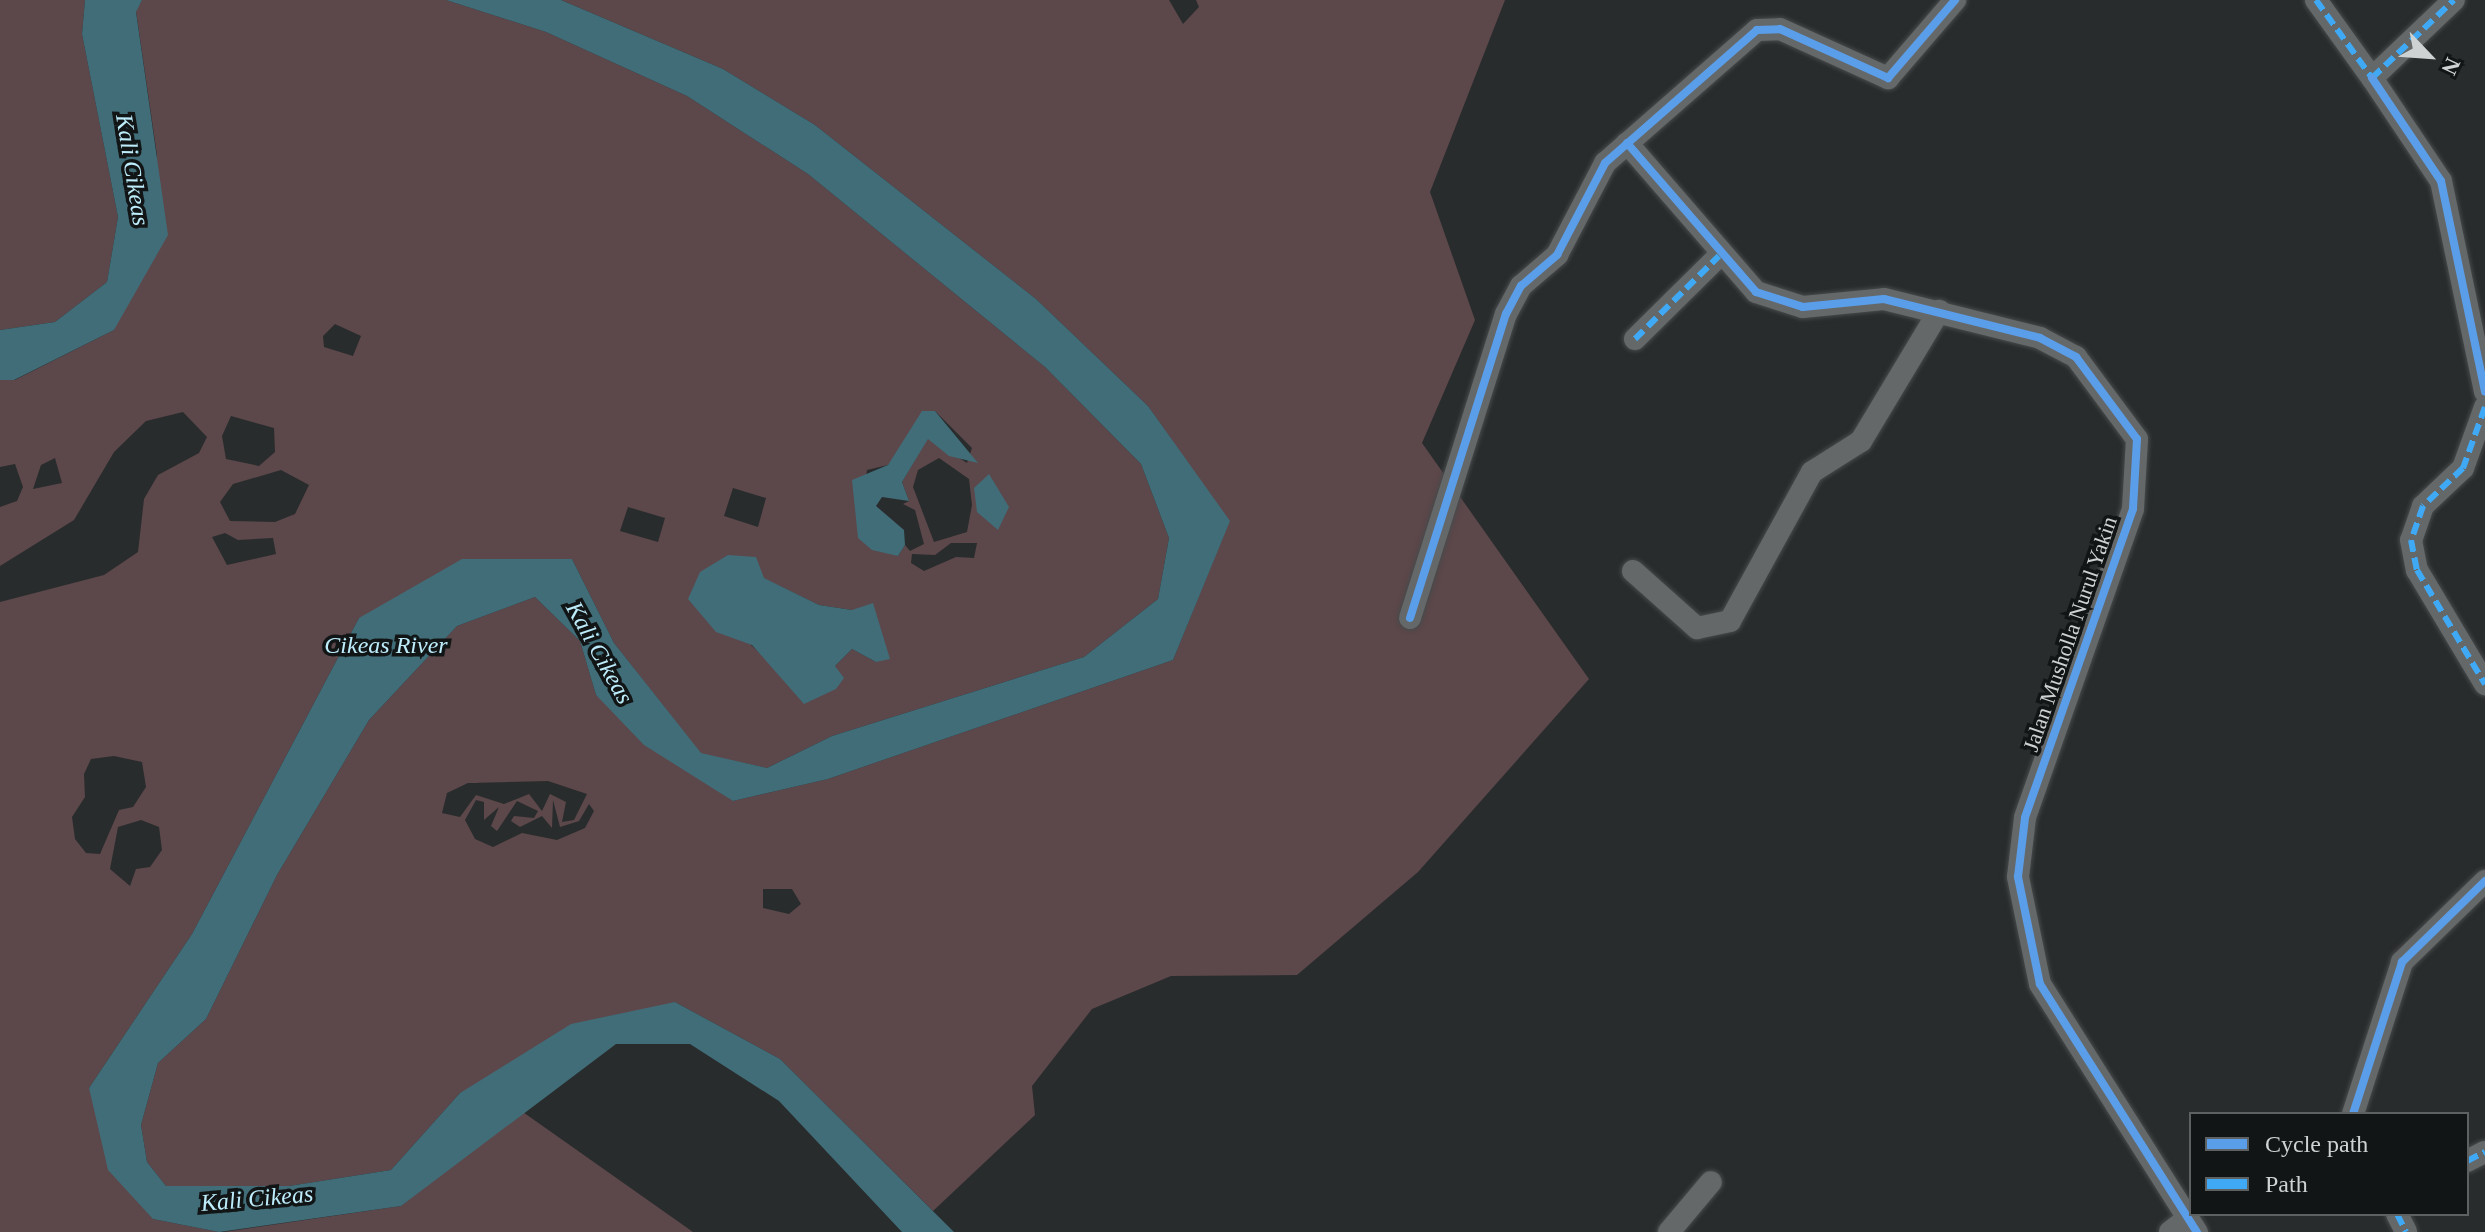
<!DOCTYPE html>
<html>
<head>
<meta charset="utf-8">
<style>
	body { margin:0 }
	#map { position:relative; width:2485px; height:1232px; overflow:hidden; background:#292c2d; font-family:"Times New Roman",serif }
	div>[style] { position:absolute }
	.green>* { inset:0; background:#5c474a }
	.water>* { inset:0; background:#416d79 }
	.roads { filter:drop-shadow(0 0 2px #474a4b) drop-shadow(0 0 2px #474a4b) }
	.minor>* { height:22px; margin:-11px; padding:0 11px; transform-origin:11px; border-radius:11px; background:#656869 }
	.quiet>* { height:6px; margin-top:-3px; transform-origin:0; background:repeating-linear-gradient(90deg,#3fa9f5 0 12px,transparent 0 18px) }
	.cycleway>* { height:8px; margin:-4px; padding:0 4px; transform-origin:4px; border-radius:4px; background:#5a9eea }
	span { translate:-50% -50%; white-space:nowrap; text-align:center; line-height:1.15; -webkit-text-stroke:7px #121516; paint-order:stroke }
	.street-label { font-size:22px; color:#ced2d3 }
	.water-label { font-size:24px; color:#bdecfb; font-style:italic }
	.legend { position:absolute; left:2189px; top:1112px; width:280px; height:104px; box-sizing:border-box; background:#121516; border:2px solid #5d6162; margin:0; padding:10px 14px; list-style:none; font-size:24px; color:#ced2d3 }
	.legend li { display:flex; align-items:center; gap:16px; height:40px }
	.legend b { width:40px; border:2px solid #5d6162 }
	.north { position:absolute; left:2389px; top:16px; width:80px; height:80px; -webkit-text-stroke:6px #121516; paint-order:stroke; rotate:115deg; font-size:22px; font-weight:700; line-height:32px; text-align:center; color:#ced2d3 }
	.north::after { content:''; display:block; margin:auto; width:28px; height:36px; background:#ced2d3; clip-path:polygon(50% 0,100% 100%,50% 72%,0 100%) }
</style>
</head>
<body>
<div id="map">
	<div class="green">
		<div style="clip-path:polygon(0 0,85px 0,82px 34px,118px 217px,107px 282px,55px 322px,0 330px)"></div>
		<div style="clip-path:polygon(evenodd,142px 0,446px 0,546px 32px,687px 96px,808px 174px,1045px 367px,1141px 464px,1169px 538px,1158px 599px,1084px 657px,832px 736px,767px 768px,701px 754px,614px 643px,572px 559px,359px 618px,192px 934px,89px 1088px,153px 1219px,219px 1232px,0 1232px,0 602px,104px 575px,138px 552px,144px 499px,158px 475px,199px 453px,207px 437px,183px 412px,146px 421px,114px 452px,74px 520px,0 566px,0 507px,17px 501px,23px 487px,15px 464px,0 467px,0 380px,15px 380px,114px 330px,157px 155px,136px 11px,142px 0,335px 324px,361px 336px,353px 356px,324px 347px,323px 336px,335px 324px,142px 0,935px 411px,972px 448px,967px 463px,928px 438px,902px 482px,909px 501px,903px 504px,915px 510px,924px 544px,910px 551px,905px 545px,898px 556px,858px 537px,867px 470px,888px 465px,935px 411px,142px 0,231px 416px,274px 428px,275px 452px,259px 466px,226px 459px,222px 436px,231px 416px,142px 0,55px 458px,62px 483px,33px 489px,41px 465px,55px 458px,142px 0,939px 458px,969px 479px,972px 505px,967px 532px,934px 542px,913px 487px,918px 470px,939px 458px,142px 0,281px 470px,309px 485px,295px 514px,275px 522px,230px 521px,220px 502px,233px 484px,281px 470px,142px 0,733px 488px,766px 498px,758px 527px,724px 516px,733px 488px,142px 0,628px 507px,665px 518px,658px 542px,620px 531px,628px 507px,142px 0,225px 533px,238px 540px,273px 538px,276px 554px,227px 565px,212px 537px,225px 533px,142px 0,951px 543px,977px 543px,974px 558px,956px 557px,924px 571px,911px 563px,912px 554px,935px 555px,951px 543px,142px 0,763px 578px,819px 605px,852px 610px,876px 662px,852px 649px,835px 666px,777px 669px,751px 645px,763px 578px,142px 0,114px 756px,142px 762px,146px 787px,133px 807px,119px 810px,100px 854px,86px 853px,75px 839px,72px 817px,85px 797px,84px 774px,91px 759px,114px 756px,142px 0,141px 820px,159px 827px,162px 850px,150px 867px,136px 869px,130px 886px,110px 869px,118px 827px,141px 820px)"></div>
		<div style="clip-path:polygon(evenodd,561px 0,1169px 0,1183px 24px,1199px 7px,1196px 0,1505px 0,1430px 192px,1475px 320px,1422px 443px,1589px 679px,1418px 872px,1297px 975px,1171px 976px,1092px 1009px,1032px 1086px,1035px 1115px,933px 1211px,780px 1059px,675px 1002px,460px 1093px,391px 1170px,289px 1186px,166px 1186px,147px 1162px,141px 1125px,158px 1063px,206px 1019px,277px 875px,369px 720px,457px 626px,535px 597px,580px 641px,596px 695px,733px 801px,828px 779px,1173px 660px,1229px 522px,1148px 406px,1036px 299px,815px 125px,723px 69px,561px 0,548px 781px,587px 794px,574px 820px,562px 822px,566px 802px,550px 794px,542px 811px,529px 794px,504px 804px,476px 795px,460px 817px,442px 813px,447px 793px,468px 783px,548px 781px,561px 0,476px 800px,484px 802px,484px 820px,499px 807px,491px 826px,497px 831px,517px 801px,538px 811px,534px 818px,514px 816px,511px 821px,520px 827px,542px 816px,552px 828px,553px 800px,560px 827px,579px 821px,589px 804px,594px 811px,585px 828px,557px 840px,522px 833px,493px 847px,475px 839px,465px 820px,476px 800px,561px 0,763px 889px,792px 889px,801px 904px,789px 914px,763px 908px,763px 889px)"></div>
		<div style="clip-path:polygon(520px 1110px,693px 1232px,224px 1232px,401px 1206px)"></div>
	</div>
	<div class="water">
		<div style="clip-path:polygon(85px 0,142px 0,136px 12px,168px 235px,114px 330px,14px 380px,0 380px,0 330px,55px 322px,107px 282px,118px 217px,82px 34px)"></div>
		<div style="clip-path:polygon(446px 0,561px 0,723px 69px,815px 125px,1036px 299px,1148px 406px,1230px 521px,1173px 660px,828px 779px,733px 801px,644px 745px,596px 695px,580px 641px,535px 597px,457px 626px,369px 720px,277px 875px,206px 1019px,158px 1063px,141px 1125px,147px 1162px,166px 1186px,289px 1186px,391px 1170px,460px 1093px,571px 1024px,675px 1002px,780px 1059px,954px 1232px,902px 1232px,779px 1101px,690px 1044px,616px 1044px,401px 1206px,219px 1232px,153px 1219px,108px 1170px,89px 1088px,192px 934px,359px 618px,462px 559px,572px 559px,614px 643px,701px 753px,767px 768px,832px 736px,1084px 657px,1158px 599px,1169px 538px,1141px 464px,1045px 367px,808px 174px,687px 96px,546px 32px)"></div>
		<div style="clip-path:polygon(922px 411px,935px 411px,978px 463px,949px 456px,928px 439px,902px 482px,909px 501px,882px 497px,876px 506px,904px 530px,905px 545px,898px 556px,872px 550px,858px 538px,852px 480px,888px 465px)"></div>
		<div style="clip-path:polygon(989px 474px,1009px 507px,998px 530px,977px 512px,974px 488px)"></div>
		<div style="clip-path:polygon(728px 555px,756px 557px,764px 578px,819px 605px,852px 610px,873px 603px,890px 659px,876px 662px,852px 649px,835px 666px,844px 678px,836px 689px,804px 704px,752px 645px,716px 632px,688px 599px,700px 572px)"></div>
	</div>
	<div class="roads">
		<div class="minor">
			<div style="left:2316px;top:0;width:96px;rotate:54.3deg"></div>
			<div style="left:2372px;top:78px;width:113px;rotate:-43.6deg"></div>
			<div style="left:2372px;top:78px;width:124px;rotate:56.2deg"></div>
			<div style="left:2441px;top:181px;width:215px;rotate:78.2deg"></div>
			<div style="left:1627px;top:143px;width:197px;rotate:49.1deg"></div>
			<div style="left:1756px;top:292px;width:49px;rotate:17.7deg"></div>
			<div style="left:1803px;top:307px;width:81px;rotate:-5.6deg"></div>
			<div style="left:1884px;top:299px;width:161px;rotate:14deg"></div>
			<div style="left:2040px;top:338px;width:41px;rotate:27.8deg"></div>
			<div style="left:2076px;top:357px;width:102px;rotate:53.4deg"></div>
			<div style="left:2137px;top:439px;width:70px;rotate:93.3deg"></div>
			<div style="left:2133px;top:509px;width:327px;rotate:109.3deg"></div>
			<div style="left:2025px;top:818px;width:59px;rotate:96.8deg"></div>
			<div style="left:2018px;top:877px;width:109px;rotate:78.4deg"></div>
			<div style="left:2040px;top:984px;width:294px;rotate:57.7deg"></div>
			<div style="left:1635px;top:339px;width:118px;rotate:-44.7deg"></div>
			<div style="left:2485px;top:407px;width:65px;rotate:109.8deg"></div>
			<div style="left:2463px;top:468px;width:55px;rotate:136.5deg"></div>
			<div style="left:2423px;top:506px;width:36px;rotate:109deg"></div>
			<div style="left:2411px;top:540px;width:31px;rotate:79deg"></div>
			<div style="left:2417px;top:570px;width:133px;rotate:59.2deg"></div>
			<div style="left:1633px;top:571px;width:86px;rotate:41.7deg"></div>
			<div style="left:1697px;top:628px;width:34px;rotate:-12deg"></div>
			<div style="left:1730px;top:621px;width:170px;rotate:-61.2deg"></div>
			<div style="left:1812px;top:472px;width:58px;rotate:-32.3deg"></div>
			<div style="left:1861px;top:441px;width:152px;rotate:-59deg"></div>
			<div style="left:1410px;top:618px;width:319px;rotate:-72.5deg"></div>
			<div style="left:1506px;top:314px;width:32px;rotate:-62deg"></div>
			<div style="left:1521px;top:286px;width:48px;rotate:-40.7deg"></div>
			<div style="left:1557px;top:255px;width:104px;rotate:-62.4deg"></div>
			<div style="left:1605px;top:163px;width:202px;rotate:-41.2deg"></div>
			<div style="left:1757px;top:30px;width:23px;rotate:-2deg"></div>
			<div style="left:1780px;top:29px;width:119px;rotate:24.4deg"></div>
			<div style="left:1888px;top:78px;width:103px;rotate:-49.3deg"></div>
			<div style="left:2353px;top:1114px;width:160px;rotate:-72.1deg"></div>
			<div style="left:2402px;top:962px;width:116px;rotate:-44.3deg"></div>
			<div style="left:2467px;top:1161px;width:20px;rotate:-27deg"></div>
			<div style="left:2397px;top:1214px;width:20px;rotate:63deg"></div>
			<div style="left:1669px;top:1232px;width:65px;rotate:-50deg"></div>
			<div style="left:2170px;top:1232px;width:23px;rotate:-38deg"></div>
		</div>
	</div>
	<div class="quiet">
		<div style="left:2316px;top:0;width:96px;rotate:54.3deg"></div>
		<div style="left:2372px;top:78px;width:113px;rotate:-43.6deg"></div>
		<div style="left:1635px;top:339px;width:118px;rotate:-44.7deg"></div>
		<div style="left:2485px;top:407px;width:65px;rotate:109.8deg"></div>
		<div style="left:2463px;top:468px;width:55px;rotate:136.5deg"></div>
		<div style="left:2423px;top:506px;width:36px;rotate:109deg"></div>
		<div style="left:2411px;top:540px;width:31px;rotate:79deg"></div>
		<div style="left:2417px;top:570px;width:133px;rotate:59.2deg"></div>
		<div style="left:2467px;top:1161px;width:20px;rotate:-27deg"></div>
		<div style="left:2397px;top:1214px;width:20px;rotate:63deg"></div>
	</div>
	<div class="cycleway">
		<div style="left:2372px;top:78px;width:124px;rotate:56.2deg"></div>
		<div style="left:2441px;top:181px;width:215px;rotate:78.2deg"></div>
		<div style="left:1627px;top:143px;width:197px;rotate:49.1deg"></div>
		<div style="left:1756px;top:292px;width:49px;rotate:17.7deg"></div>
		<div style="left:1803px;top:307px;width:81px;rotate:-5.6deg"></div>
		<div style="left:1884px;top:299px;width:161px;rotate:14deg"></div>
		<div style="left:2040px;top:338px;width:41px;rotate:27.8deg"></div>
		<div style="left:2076px;top:357px;width:102px;rotate:53.4deg"></div>
		<div style="left:2137px;top:439px;width:70px;rotate:93.3deg"></div>
		<div style="left:2133px;top:509px;width:327px;rotate:109.3deg"></div>
		<div style="left:2025px;top:818px;width:59px;rotate:96.8deg"></div>
		<div style="left:2018px;top:877px;width:109px;rotate:78.4deg"></div>
		<div style="left:2040px;top:984px;width:294px;rotate:57.7deg"></div>
		<div style="left:1410px;top:618px;width:319px;rotate:-72.5deg"></div>
		<div style="left:1506px;top:314px;width:32px;rotate:-62deg"></div>
		<div style="left:1521px;top:286px;width:48px;rotate:-40.7deg"></div>
		<div style="left:1557px;top:255px;width:104px;rotate:-62.4deg"></div>
		<div style="left:1605px;top:163px;width:202px;rotate:-41.2deg"></div>
		<div style="left:1757px;top:30px;width:23px;rotate:-2deg"></div>
		<div style="left:1780px;top:29px;width:119px;rotate:24.4deg"></div>
		<div style="left:1888px;top:78px;width:103px;rotate:-49.3deg"></div>
		<div style="left:2353px;top:1114px;width:160px;rotate:-72.1deg"></div>
		<div style="left:2402px;top:962px;width:116px;rotate:-44.3deg"></div>
	</div>
	<div class="street-label">
		<span style="left:2070px;top:634px;rotate:-71deg">Jalan Musholla Nurul Yakin</span>
	</div>
	<div class="water-label">
		<span style="left:132px;top:170px;rotate:81deg">Kali Cikeas</span>
		<span style="left:386px;top:646px">Cikeas River</span>
		<span style="left:599px;top:653px;rotate:61deg">Kali Cikeas</span>
		<span style="left:257px;top:1199px;rotate:-5deg">Kali Cikeas</span>
	</div>
	<ul class="legend">
	<li><b style="height:10px;background:#5a9eea"></b>Cycle path</li>
	<li><b style="height:10px;background:#3fa9f5"></b>Path</li>
	</ul>
	<div class="north">N</div>
</div>
</body>
</html>
